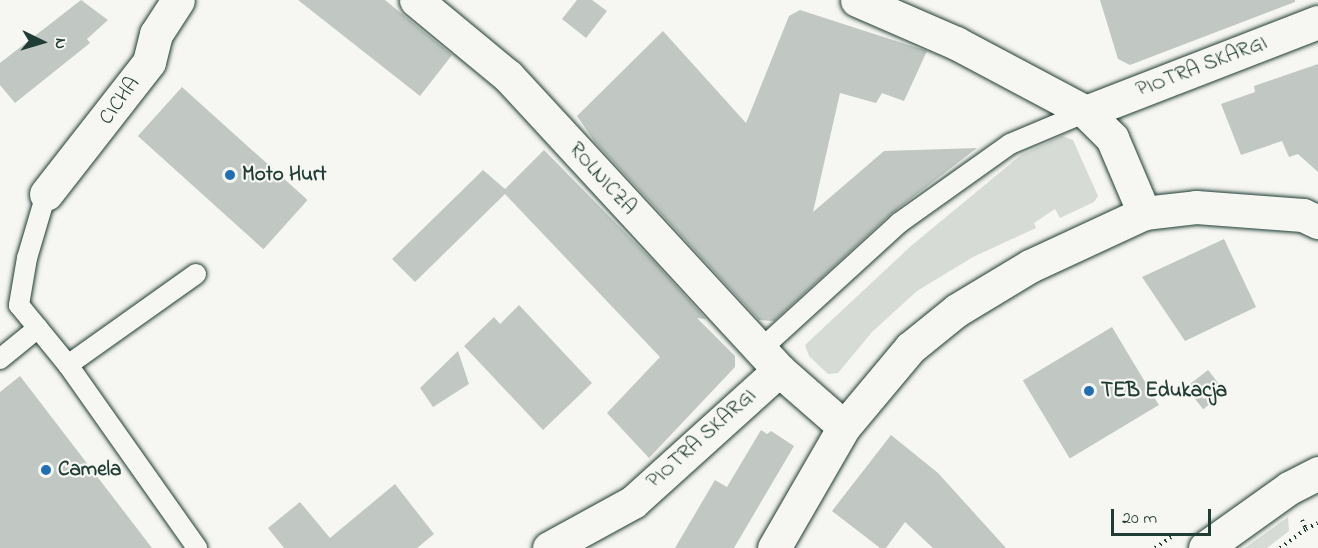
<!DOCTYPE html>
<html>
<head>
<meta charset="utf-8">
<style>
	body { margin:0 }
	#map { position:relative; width:1318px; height:548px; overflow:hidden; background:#f6f6f2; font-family:"Indie Flower",sans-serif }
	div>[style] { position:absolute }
	.green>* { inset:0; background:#d6dbd6 }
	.building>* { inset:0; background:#c1c8c3; transform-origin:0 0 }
	.path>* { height:4px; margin-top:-2px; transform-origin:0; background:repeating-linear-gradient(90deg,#1f3d34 0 1.5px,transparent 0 6px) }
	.roads { filter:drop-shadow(0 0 2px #1f3d34) drop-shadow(0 0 2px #1f3d34) }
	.lane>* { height:20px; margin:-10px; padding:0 10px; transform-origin:10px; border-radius:10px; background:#f6f6f2 }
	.street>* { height:33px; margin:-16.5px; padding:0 16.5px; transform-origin:16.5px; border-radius:16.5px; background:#f6f6f2 }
	.secondary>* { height:33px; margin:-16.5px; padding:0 16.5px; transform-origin:16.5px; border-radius:16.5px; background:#f6f6f2 }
	.dots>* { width:16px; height:16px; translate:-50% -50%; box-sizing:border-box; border:3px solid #f6f6f2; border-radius:50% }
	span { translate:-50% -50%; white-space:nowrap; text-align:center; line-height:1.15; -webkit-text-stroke:4.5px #f6f6f2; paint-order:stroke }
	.street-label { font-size:21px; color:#1f3d34 }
	.poi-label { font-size:21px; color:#1f3d34; font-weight:700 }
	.left { translate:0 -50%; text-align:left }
	.north { position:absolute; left:12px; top:12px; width:60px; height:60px; -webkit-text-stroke:4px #f6f6f2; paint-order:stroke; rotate:95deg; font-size:16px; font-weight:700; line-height:24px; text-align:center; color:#1f3d34 }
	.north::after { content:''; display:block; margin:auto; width:21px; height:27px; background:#1f3d34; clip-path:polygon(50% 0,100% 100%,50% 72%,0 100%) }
	.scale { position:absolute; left:1111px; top:509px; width:100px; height:27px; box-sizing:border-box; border:3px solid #1f3d34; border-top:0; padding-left:8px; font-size:18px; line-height:21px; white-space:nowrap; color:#1f3d34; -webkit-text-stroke:4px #f6f6f2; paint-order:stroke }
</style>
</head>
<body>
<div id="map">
	<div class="green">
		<div style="clip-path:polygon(1062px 136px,1073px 140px,1098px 196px,1094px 202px,1060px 218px,1055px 209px,1034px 223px,1036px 228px,973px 257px,917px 291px,872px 332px,838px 373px,828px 374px,809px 356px,805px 345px,911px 246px,1021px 155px)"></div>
		<div style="clip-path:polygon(1288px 517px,1289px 531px,1267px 548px,1245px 548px)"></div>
	</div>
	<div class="building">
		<div style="clip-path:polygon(81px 0,108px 20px,87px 39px,90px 43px,15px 103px,0 85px,0 63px)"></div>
		<div style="clip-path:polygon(298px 0,385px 0,452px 55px,420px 96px)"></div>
		<div style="clip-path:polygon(577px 0,592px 0,607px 11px,586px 38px,562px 19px)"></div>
		<div style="clip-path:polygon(1100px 0,1295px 0,1295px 2px,1130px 65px,1118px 59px)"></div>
		<div style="clip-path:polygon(800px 10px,927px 51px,904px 101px,882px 93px,876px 103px,840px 93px,813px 212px,884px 151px,977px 148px,891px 214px,774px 321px,759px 320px,595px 142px,577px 116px,663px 31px,746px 123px,789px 16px)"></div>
		<div style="clip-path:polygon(1318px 64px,1318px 172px,1298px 154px,1289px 157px,1282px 141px,1241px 155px,1221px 104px,1255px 92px,1254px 86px)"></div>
		<div style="left:182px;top:87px;width:169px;height:66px;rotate:42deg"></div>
		<div style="clip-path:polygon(544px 150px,656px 264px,706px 319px,697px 318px,735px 356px,735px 367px,649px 458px,607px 413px,660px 357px,505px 194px,415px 282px,392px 259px,483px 170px,505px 189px)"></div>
		<div style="clip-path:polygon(1224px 239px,1256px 307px,1185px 341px,1142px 277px)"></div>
		<div style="clip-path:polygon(519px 305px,592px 383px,543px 430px,464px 346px,494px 317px,500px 324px)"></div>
		<div style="left:1112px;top:327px;width:91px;height:104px;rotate:59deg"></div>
		<div style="clip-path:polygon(458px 351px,469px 384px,433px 407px,420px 388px)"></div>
		<div style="left:1208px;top:370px;width:28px;height:28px;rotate:52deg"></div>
		<div style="clip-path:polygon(20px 376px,152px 548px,0 548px,0 392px)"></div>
		<div style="clip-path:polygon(761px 430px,767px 434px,771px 431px,794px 446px,734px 548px,675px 548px,715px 480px,727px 487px)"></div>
		<div style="clip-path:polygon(891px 435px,938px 473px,1006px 548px,933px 548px,905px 522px,886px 548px,880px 548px,832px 511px)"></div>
		<div style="clip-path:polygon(395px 484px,434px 534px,417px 548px,284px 548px,268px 528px,300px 502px,330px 538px)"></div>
	</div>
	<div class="path">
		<div style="left:1302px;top:520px;width:10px;rotate:66deg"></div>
		<div style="left:1306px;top:529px;width:13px;rotate:-27deg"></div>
		<div style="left:1155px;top:548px;width:22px;rotate:-34deg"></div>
		<div style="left:1280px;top:548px;width:32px;rotate:-36deg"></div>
	</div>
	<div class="roads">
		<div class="lane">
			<div style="left:46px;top:194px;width:67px;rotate:106.5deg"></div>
			<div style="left:27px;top:258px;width:48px;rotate:99.7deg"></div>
			<div style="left:19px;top:305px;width:77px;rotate:50.8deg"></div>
			<div style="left:196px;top:274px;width:157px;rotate:144.6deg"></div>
			<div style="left:68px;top:365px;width:224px;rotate:54.8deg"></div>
			<div style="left:759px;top:351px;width:190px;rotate:-42.4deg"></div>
			<div style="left:899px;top:223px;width:136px;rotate:-35.4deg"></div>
			<div style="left:1010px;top:144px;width:82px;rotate:-22.8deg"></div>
			<div style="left:0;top:359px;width:49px;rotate:-39.2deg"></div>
		</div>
		<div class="street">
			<div style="left:416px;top:0;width:119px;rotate:39.6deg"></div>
			<div style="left:508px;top:76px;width:400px;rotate:47.3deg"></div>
			<div style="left:857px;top:0;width:108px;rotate:23.5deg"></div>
			<div style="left:956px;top:43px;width:147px;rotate:28deg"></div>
			<div style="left:1086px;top:112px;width:37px;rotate:45deg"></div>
			<div style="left:1112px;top:138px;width:82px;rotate:66.9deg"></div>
			<div style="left:1086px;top:112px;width:249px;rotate:-21.2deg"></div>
			<div style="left:46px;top:194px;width:167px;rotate:-52deg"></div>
			<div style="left:149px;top:62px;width:29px;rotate:-76deg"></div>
			<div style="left:156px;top:34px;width:40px;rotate:-57.1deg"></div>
			<div style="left:549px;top:548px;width:96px;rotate:-28.7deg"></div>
			<div style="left:633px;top:502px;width:197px;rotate:-42.1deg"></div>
			<div style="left:779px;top:370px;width:86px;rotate:41.2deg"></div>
			<div style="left:774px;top:548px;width:140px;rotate:-60deg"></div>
			<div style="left:844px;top:427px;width:103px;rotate:-50.1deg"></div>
			<div style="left:910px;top:348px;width:60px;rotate:-39deg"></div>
			<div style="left:957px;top:310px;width:85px;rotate:-31.1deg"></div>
			<div style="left:1030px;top:266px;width:126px;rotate:-24.9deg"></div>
			<div style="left:1144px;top:213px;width:52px;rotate:-6.6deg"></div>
			<div style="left:1196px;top:207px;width:107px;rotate:4.3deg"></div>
			<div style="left:1303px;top:215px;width:17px;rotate:25deg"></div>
		</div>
		<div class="secondary">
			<div style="left:1205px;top:548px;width:103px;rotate:-35.5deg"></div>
			<div style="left:1289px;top:488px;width:33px;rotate:-27deg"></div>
		</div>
	</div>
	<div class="dots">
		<div style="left:230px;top:175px;background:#1f6fb2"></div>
		<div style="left:1089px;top:391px;background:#1f6fb2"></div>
		<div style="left:46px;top:470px;background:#1f6fb2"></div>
	</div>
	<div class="street-label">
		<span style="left:1202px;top:67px;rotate:-21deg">PIOTRA SKARGI</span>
		<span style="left:120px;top:101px;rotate:-54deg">CICHA</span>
		<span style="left:602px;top:179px;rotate:48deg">ROLNICZA</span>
		<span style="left:702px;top:439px;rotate:-42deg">PIOTRA SKARGI</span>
	</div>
	<div class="poi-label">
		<span class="left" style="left:242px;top:175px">Moto Hurt</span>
		<span class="left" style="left:1101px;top:391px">TEB Edukacja</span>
		<span class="left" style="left:58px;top:470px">Camela</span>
	</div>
	<div class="north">N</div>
	<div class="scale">20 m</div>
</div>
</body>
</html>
